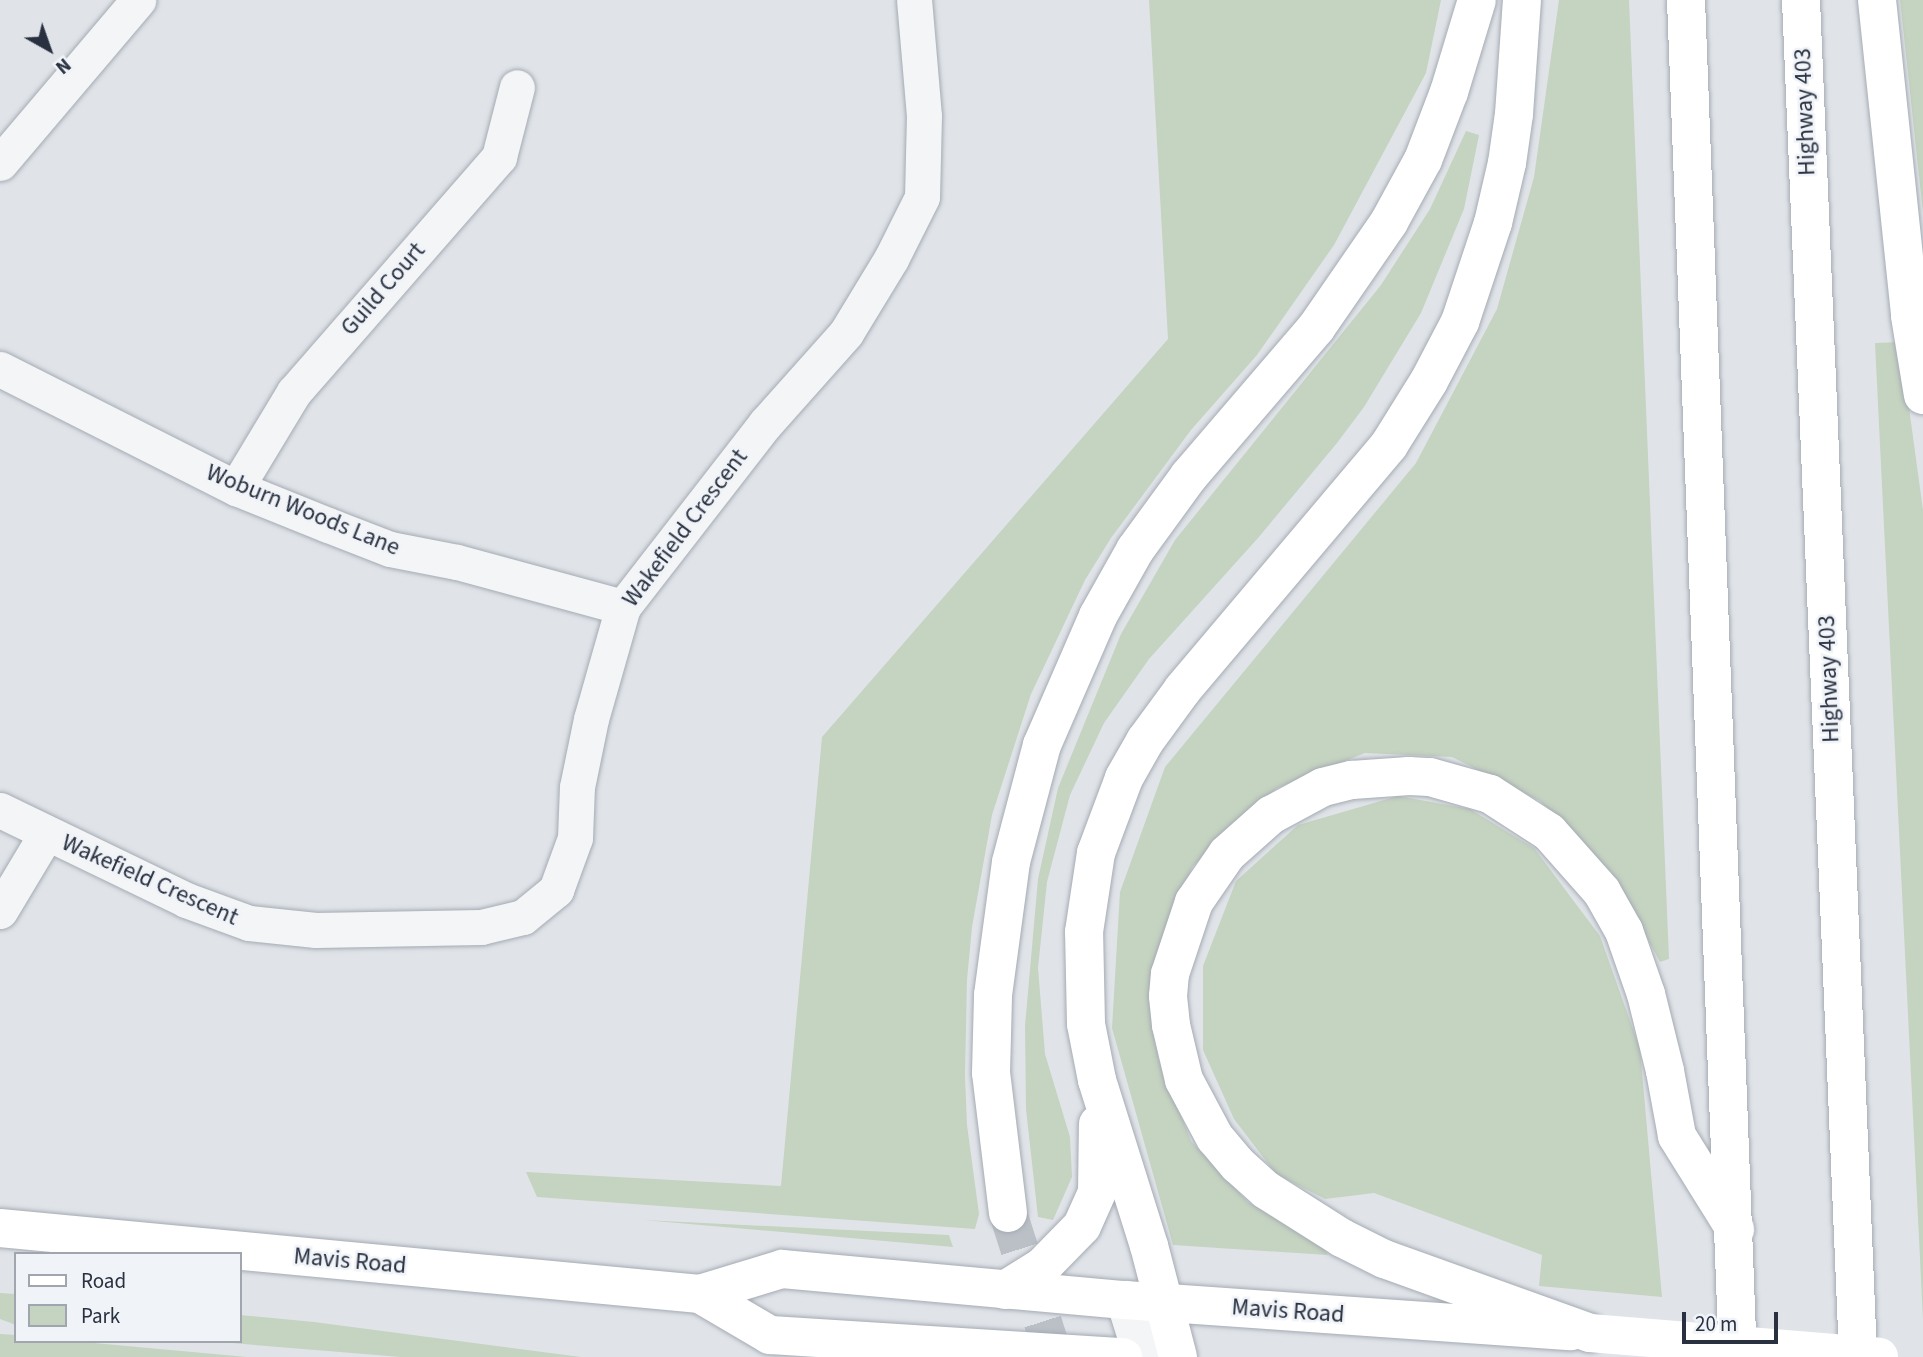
<!DOCTYPE html>
<html>
<head>
<meta charset="utf-8">
<style>
	body { margin:0 }
	#map { position:relative; width:1923px; height:1357px; overflow:hidden; background:#e0e4e9; font-family:"Source Sans 3",sans-serif }
	div>[style] { position:absolute }
	.green>* { inset:0; background:#c5d3c1 }
	.motorway-tunnel>* { height:38px; margin-top:-19px; transform-origin:0; background:repeating-linear-gradient(90deg,#bbc0c7 0 38px,transparent 0 57px) }
	.roads { filter:drop-shadow(0 0 2px #a5abb3) drop-shadow(0 0 2px #a5abb3) }
	.minor>* { height:35px; margin:-17.5px; padding:0 17.5px; transform-origin:17.5px; border-radius:17.5px; background:#f3f5f7 }
	.tertiary>* { height:38px; margin:-19px; padding:0 19px; transform-origin:19px; border-radius:19px; background:#f3f5f7 }
	.secondary>* { height:38px; margin:-19px; padding:0 19px; transform-origin:19px; border-radius:19px; background:#fff }
	.motorway>* { height:38px; margin:-19px; padding:0 19px; transform-origin:19px; border-radius:19px; background:#fff }
	.secondary-bridge>* { height:38px; margin:-19px; padding:0 19px; transform-origin:19px; border-radius:19px; background:#fff }
	span { translate:-50% -50%; white-space:nowrap; text-align:center; line-height:1.15; -webkit-text-stroke:5px #f0f3f7; paint-order:stroke }
	.street-label { font-size:24px; color:#293141 }
	.legend { position:absolute; left:14px; top:1252px; width:228px; height:91px; box-sizing:border-box; background:#f0f3f7; border:2px solid #a0a5ae; margin:0; padding:9px 12px; list-style:none; font-size:21px; color:#293141 }
	.legend li { display:flex; align-items:center; gap:14px; height:35px }
	.legend b { width:35px; border:2px solid #a0a5ae }
	.north { position:absolute; left:14px; top:14px; width:70px; height:70px; -webkit-text-stroke:5px #f0f3f7; paint-order:stroke; rotate:140deg; font-size:19px; font-weight:700; line-height:28px; text-align:center; color:#293141 }
	.north::after { content:''; display:block; margin:auto; width:24px; height:32px; background:#293141; clip-path:polygon(50% 0,100% 100%,50% 72%,0 100%) }
	.scale { position:absolute; left:1682px; top:1312px; width:96px; height:32px; box-sizing:border-box; border:4px solid #293141; border-top:0; padding-left:9px; font-size:21px; line-height:24px; white-space:nowrap; color:#293141; -webkit-text-stroke:5px #f0f3f7; paint-order:stroke }
</style>
</head>
<body>
<div id="map">
	<div class="green">
		<div style="clip-path:polygon(1149px 0,1441px 0,1426px 73px,1334px 245px,1257px 355px,1191px 430px,1111px 538px,1085px 580px,1031px 694px,992px 815px,972px 927px,967px 980px,965px 1075px,967px 1125px,979px 1214px,975px 1229px,537px 1197px,526px 1172px,781px 1186px,822px 737px,1168px 339px)"></div>
		<div style="clip-path:polygon(1559px 0,1629px 0,1669px 959px,1660px 962px,1612px 873px,1540px 801px,1452px 757px,1365px 753px,1277px 788px,1192px 867px,1155px 971px,1158px 1058px,1191px 1141px,1248px 1202px,1324px 1247px,1328px 1255px,1173px 1245px,1112px 1028px,1120px 892px,1165px 767px,1416px 463px,1497px 309px,1534px 177px)"></div>
		<div style="clip-path:polygon(1900px 0,1923px 0,1923px 213px,1906px 55px)"></div>
		<div style="clip-path:polygon(1466px 131px,1479px 135px,1464px 209px,1421px 313px,1364px 407px,1337px 443px,1258px 538px,1149px 659px,1104px 723px,1070px 795px,1047px 882px,1038px 968px,1045px 1054px,1070px 1137px,1072px 1177px,1053px 1220px,1038px 1217px,1026px 1109px,1025px 1026px,1038px 879px,1058px 788px,1121px 634px,1175px 540px,1381px 285px,1430px 209px)"></div>
		<div style="clip-path:polygon(1900px 342px,1923px 510px,1923px 1320px,1875px 343px)"></div>
		<div style="clip-path:polygon(1398px 796px,1470px 809px,1534px 848px,1600px 936px,1640px 1049px,1662px 1297px,1539px 1286px,1542px 1255px,1374px 1193px,1325px 1199px,1276px 1174px,1234px 1119px,1203px 1050px,1203px 966px,1236px 881px,1298px 825px)"></div>
		<div style="clip-path:polygon(643px 1220px,949px 1235px,953px 1247px)"></div>
		<div style="clip-path:polygon(0 1293px,16px 1294px,16px 1325px,0 1319px)"></div>
		<div style="clip-path:polygon(240px 1315px,314px 1322px,581px 1357px,401px 1357px,207px 1341px,240px 1341px)"></div>
		<div style="clip-path:polygon(0 1334px,16px 1335px,16px 1341px,72px 1341px,247px 1357px,0 1357px)"></div>
	</div>
	<div class="motorway-tunnel">
		<div style="left:1008px;top:1213px;width:151px;rotate:72.3deg"></div>
	</div>
	<div class="roads">
		<div class="minor">
			<div style="left:0;top:163px;width:214px;rotate:-49.7deg"></div>
			<div style="left:0;top:369px;width:264px;rotate:26.8deg"></div>
			<div style="left:236px;top:488px;width:99px;rotate:21.9deg"></div>
			<div style="left:328px;top:525px;width:66px;rotate:21.2deg"></div>
			<div style="left:390px;top:549px;width:68px;rotate:11deg"></div>
			<div style="left:457px;top:562px;width:172px;rotate:15.2deg"></div>
			<div style="left:236px;top:488px;width:112px;rotate:-58.9deg"></div>
			<div style="left:294px;top:392px;width:312px;rotate:-48.9deg"></div>
			<div style="left:499px;top:157px;width:72px;rotate:-75.6deg"></div>
			<div style="left:0;top:810px;width:207px;rotate:25.8deg"></div>
			<div style="left:186px;top:900px;width:67px;rotate:20.1deg"></div>
			<div style="left:249px;top:923px;width:67px;rotate:6deg"></div>
			<div style="left:316px;top:930px;width:165px;rotate:-1deg"></div>
			<div style="left:481px;top:927px;width:43px;rotate:-13.4deg"></div>
			<div style="left:523px;top:917px;width:43px;rotate:-39.3deg"></div>
			<div style="left:556px;top:890px;width:55px;rotate:-69.9deg"></div>
			<div style="left:575px;top:838px;width:51px;rotate:-87.8deg"></div>
			<div style="left:577px;top:787px;width:69px;rotate:-78.4deg"></div>
			<div style="left:591px;top:719px;width:116px;rotate:-74.1deg"></div>
			<div style="left:623px;top:607px;width:232px;rotate:-52.2deg"></div>
			<div style="left:765px;top:424px;width:122px;rotate:-48.3deg"></div>
			<div style="left:846px;top:333px;width:87px;rotate:-58.7deg"></div>
			<div style="left:891px;top:259px;width:69px;rotate:-63.4deg"></div>
			<div style="left:922px;top:197px;width:81px;rotate:-88.6deg"></div>
			<div style="left:924px;top:116px;width:116px;rotate:-94.9deg"></div>
			<div style="left:0;top:911px;width:90px;rotate:-59.1deg"></div>
		</div>
		<div class="tertiary">
			<div style="left:1125px;top:1300px;width:60px;rotate:72.5deg"></div>
		</div>
		<div class="secondary">
			<div style="left:0;top:1228px;width:703px;rotate:5.39deg"></div>
			<div style="left:700px;top:1294px;width:86px;rotate:-17deg"></div>
			<div style="left:782px;top:1269px;width:344px;rotate:5.2deg"></div>
			<div style="left:1125px;top:1300px;width:447px;rotate:4deg"></div>
			<div style="left:700px;top:1294px;width:81px;rotate:30.4deg"></div>
			<div style="left:770px;top:1335px;width:354px;rotate:3.6deg"></div>
		</div>
		<div class="motorway">
			<div style="left:1686px;top:0;width:1358px;rotate:87.81deg"></div>
			<div style="left:1801px;top:0;width:1358px;rotate:87.59deg"></div>
			<div style="left:1877px;top:0;width:318px;rotate:84deg"></div>
			<div style="left:1910px;top:316px;width:80px;rotate:80.7deg"></div>
			<div style="left:1008px;top:1213px;width:141px;rotate:-96.9deg"></div>
			<div style="left:991px;top:1073px;width:78px;rotate:-88.5deg"></div>
			<div style="left:993px;top:995px;width:134px;rotate:-82.3deg"></div>
			<div style="left:1011px;top:862px;width:121px;rotate:-75.2deg"></div>
			<div style="left:1042px;top:745px;width:141px;rotate:-66.5deg"></div>
			<div style="left:1098px;top:616px;width:76px;rotate:-60.7deg"></div>
			<div style="left:1135px;top:550px;width:92px;rotate:-53.9deg"></div>
			<div style="left:1189px;top:476px;width:195px;rotate:-49.4deg"></div>
			<div style="left:1316px;top:328px;width:129px;rotate:-55.4deg"></div>
			<div style="left:1389px;top:222px;width:71px;rotate:-61.3deg"></div>
			<div style="left:1423px;top:160px;width:73px;rotate:-69.1deg"></div>
			<div style="left:1449px;top:92px;width:96px;rotate:-73.1deg"></div>
			<div style="left:1005px;top:1290px;width:44px;rotate:-31.9deg"></div>
			<div style="left:1042px;top:1267px;width:57px;rotate:-45.7deg"></div>
			<div style="left:1082px;top:1226px;width:37px;rotate:-66deg"></div>
			<div style="left:1097px;top:1192px;width:68px;rotate:-89.2deg"></div>
			<div style="left:1590px;top:1333px;width:219px;rotate:-160.2deg"></div>
			<div style="left:1384px;top:1259px;width:47px;rotate:-153.4deg"></div>
			<div style="left:1342px;top:1238px;width:90px;rotate:-147.7deg"></div>
			<div style="left:1266px;top:1190px;width:38px;rotate:-138deg"></div>
			<div style="left:1238px;top:1165px;width:35px;rotate:-130deg"></div>
			<div style="left:1215px;top:1138px;width:66px;rotate:-118.1deg"></div>
			<div style="left:1184px;top:1080px;width:57px;rotate:-103.3deg"></div>
			<div style="left:1171px;top:1025px;width:29px;rotate:-96deg"></div>
			<div style="left:1168px;top:996px;width:22px;rotate:-85deg"></div>
			<div style="left:1170px;top:974px;width:76px;rotate:-71.6deg"></div>
			<div style="left:1194px;top:902px;width:58px;rotate:-55.5deg"></div>
			<div style="left:1227px;top:854px;width:59px;rotate:-41.6deg"></div>
			<div style="left:1271px;top:815px;width:59px;rotate:-28.3deg"></div>
			<div style="left:1323px;top:787px;width:30px;rotate:-14deg"></div>
			<div style="left:1352px;top:780px;width:57px;rotate:-4deg"></div>
			<div style="left:1409px;top:776px;width:21px;rotate:3deg"></div>
			<div style="left:1430px;top:777px;width:62px;rotate:15.8deg"></div>
			<div style="left:1490px;top:794px;width:70px;rotate:32.8deg"></div>
			<div style="left:1549px;top:832px;width:80px;rotate:48.5deg"></div>
			<div style="left:1602px;top:892px;width:45px;rotate:60.6deg"></div>
			<div style="left:1624px;top:931px;width:67px;rotate:70.8deg"></div>
			<div style="left:1646px;top:994px;width:79px;rotate:76.1deg"></div>
			<div style="left:1665px;top:1071px;width:66px;rotate:79.5deg"></div>
			<div style="left:1677px;top:1136px;width:110px;rotate:58.1deg"></div>
			<div style="left:1178px;top:1357px;width:115px;rotate:-104.6deg"></div>
			<div style="left:1149px;top:1246px;width:174px;rotate:-107.4deg"></div>
			<div style="left:1097px;top:1080px;width:57px;rotate:-101.1deg"></div>
			<div style="left:1086px;top:1024px;width:92px;rotate:-91.2deg"></div>
			<div style="left:1084px;top:932px;width:80px;rotate:-81.4deg"></div>
			<div style="left:1096px;top:853px;width:80px;rotate:-69.5deg"></div>
			<div style="left:1124px;top:778px;width:43px;rotate:-60.4deg"></div>
			<div style="left:1145px;top:741px;width:64px;rotate:-53.8deg"></div>
			<div style="left:1183px;top:689px;width:319px;rotate:-49.8deg"></div>
			<div style="left:1389px;top:445px;width:75px;rotate:-58deg"></div>
			<div style="left:1429px;top:381px;width:67px;rotate:-62.3deg"></div>
			<div style="left:1460px;top:322px;width:104px;rotate:-71.6deg"></div>
			<div style="left:1493px;top:223px;width:62px;rotate:-76.9deg"></div>
			<div style="left:1507px;top:163px;width:49px;rotate:-81.9deg"></div>
			<div style="left:1514px;top:114px;width:114px;rotate:-86deg"></div>
		</div>
	</div>
	<div class="secondary-bridge">
		<div style="left:1590px;top:1333px;width:290px;rotate:4.7deg"></div>
	</div>
	<div class="street-label">
		<span style="left:1805px;top:112px;rotate:-92deg">Highway 403</span>
		<span style="left:383px;top:289px;rotate:-49deg">Guild Court</span>
		<span style="left:303px;top:510px;rotate:22deg">Woburn Woods Lane</span>
		<span style="left:685px;top:528px;rotate:-53deg">Wakefield Crescent</span>
		<span style="left:1829px;top:679px;rotate:-92deg">Highway 403</span>
		<span style="left:150px;top:880px;rotate:24deg">Wakefield Crescent</span>
		<span style="left:350px;top:1261px;rotate:5deg">Mavis Road</span>
		<span style="left:1288px;top:1311px;rotate:4deg">Mavis Road</span>
	</div>
	<ul class="legend">
	<li><b style="height:9px;background:#fff"></b>Road</li>
	<li><b style="height:19px;background:#c5d3c1"></b>Park</li>
	</ul>
	<div class="north">N</div>
	<div class="scale">20 m</div>
</div>
</body>
</html>
